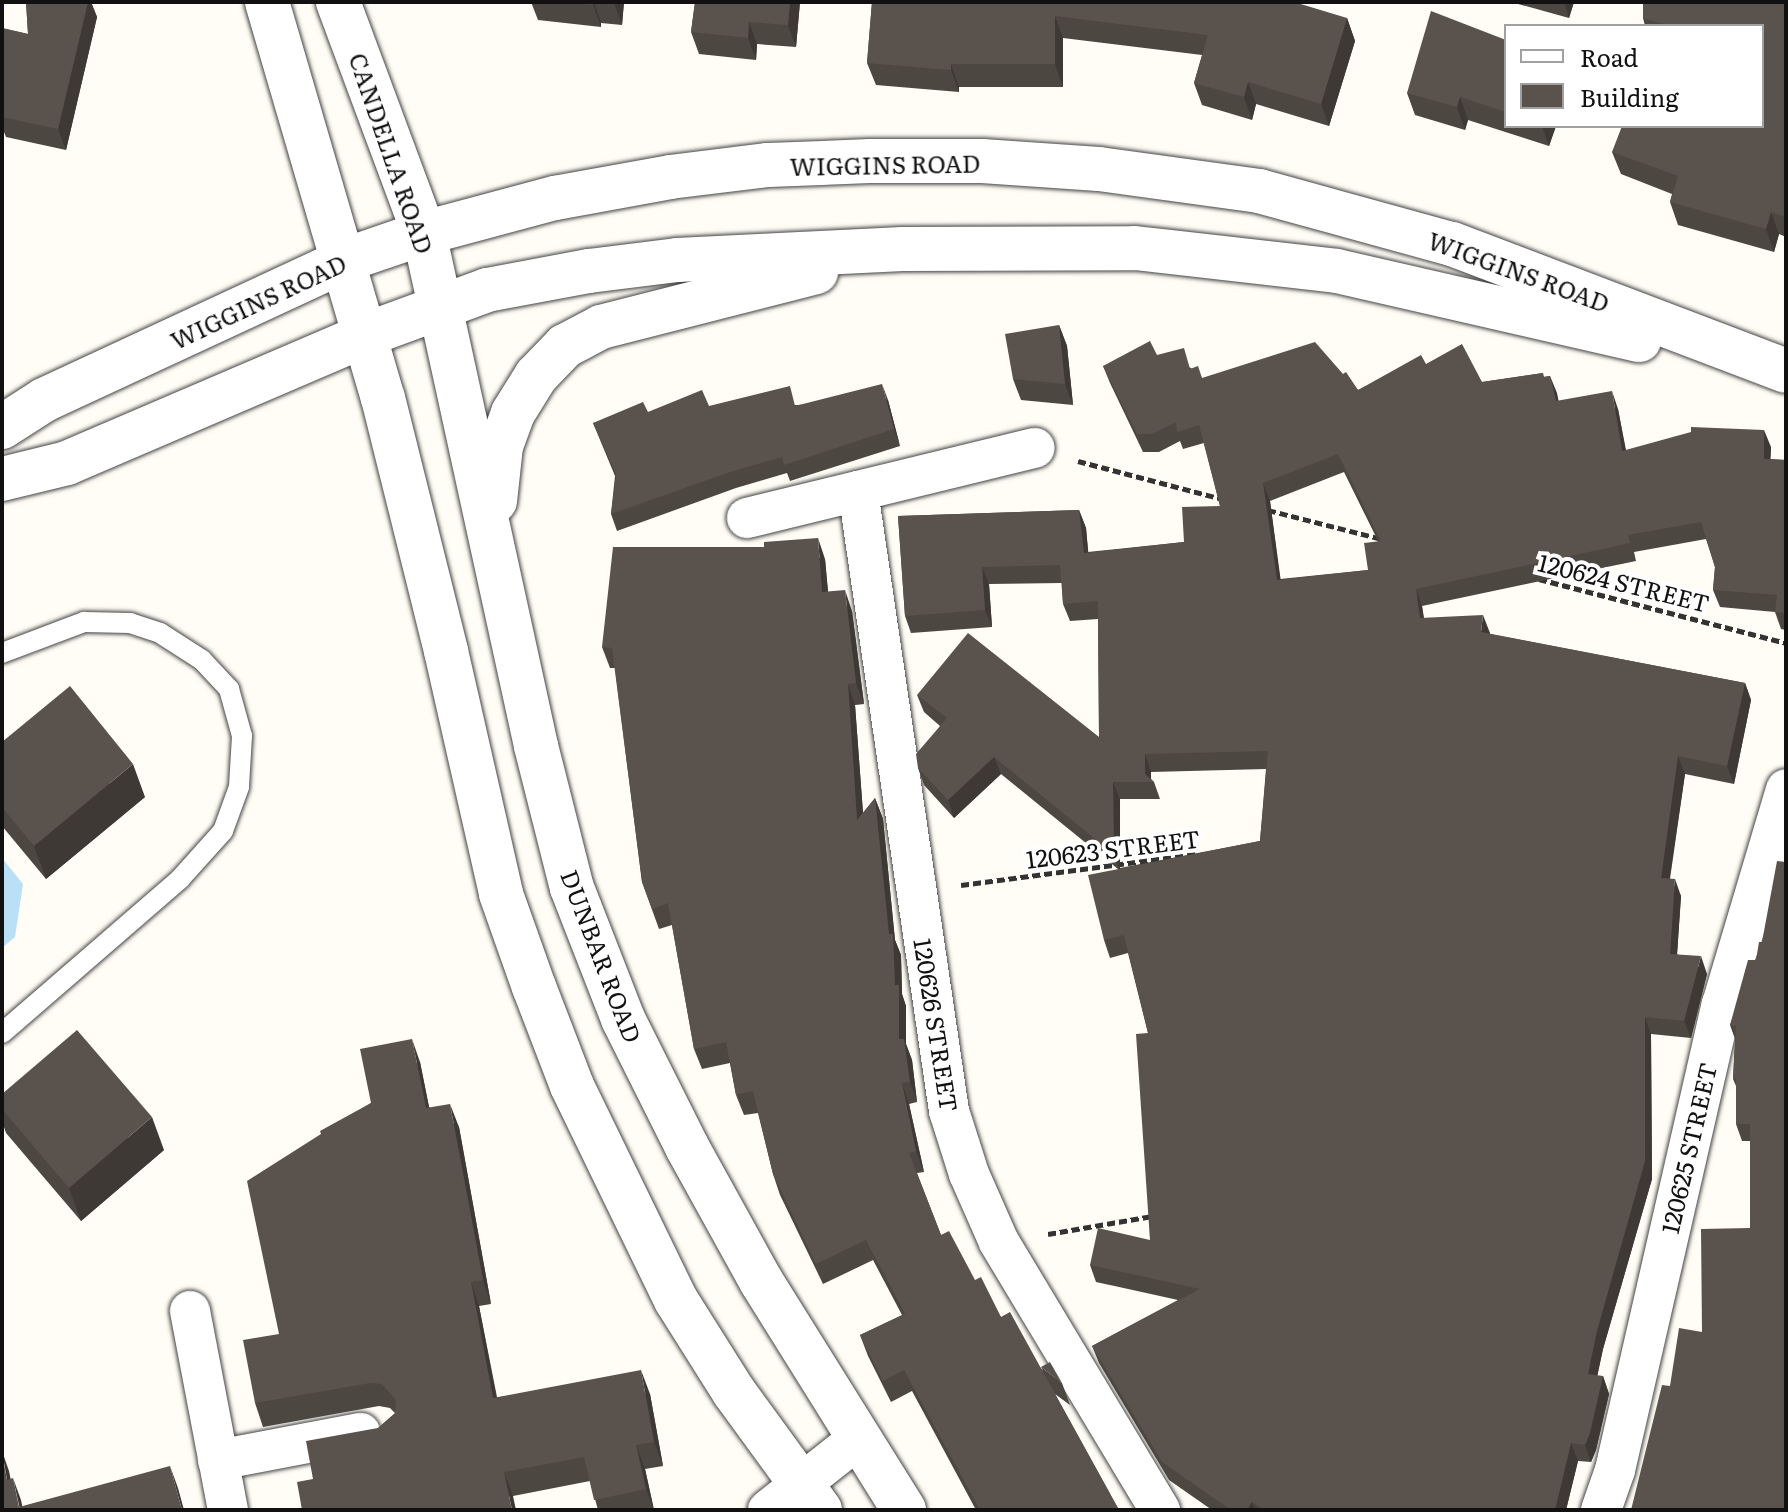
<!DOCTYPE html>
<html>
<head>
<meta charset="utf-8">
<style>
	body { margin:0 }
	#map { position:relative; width:1788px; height:1512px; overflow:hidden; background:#fffdf5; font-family:Literata,serif }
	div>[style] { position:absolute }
	.water>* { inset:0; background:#b9e0f7 }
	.path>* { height:5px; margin-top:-2.5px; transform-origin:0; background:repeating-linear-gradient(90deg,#333 0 8px,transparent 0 12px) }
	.roads { filter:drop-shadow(0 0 2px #444) drop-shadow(0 0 2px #444) }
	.service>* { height:20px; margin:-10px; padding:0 10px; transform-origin:10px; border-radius:10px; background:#fff }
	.minor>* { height:40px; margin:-20px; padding:0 20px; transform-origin:20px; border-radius:20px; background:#fff }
	.tertiary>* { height:44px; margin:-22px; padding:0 22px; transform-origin:22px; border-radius:22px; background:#fff }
	.wall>* { inset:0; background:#4d4742 }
	.shaded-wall>* { inset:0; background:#3f3936 }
	.building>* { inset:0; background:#5a524d }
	span { translate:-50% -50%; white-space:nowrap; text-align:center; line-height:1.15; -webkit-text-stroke:8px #fff; paint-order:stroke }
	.street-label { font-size:24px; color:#111 }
	.frame { position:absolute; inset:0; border:4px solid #111; pointer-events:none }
	.legend { position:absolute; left:1504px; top:24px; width:260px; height:104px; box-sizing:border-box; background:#fff; border:2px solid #a0a0a0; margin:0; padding:10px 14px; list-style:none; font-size:24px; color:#111 }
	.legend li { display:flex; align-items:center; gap:16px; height:40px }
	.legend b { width:40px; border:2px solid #a0a0a0 }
</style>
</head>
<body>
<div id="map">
	<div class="water">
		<div style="clip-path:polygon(2px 858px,23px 884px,15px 937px,2px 948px)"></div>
	</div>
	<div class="path">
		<div style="left:1078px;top:461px;width:150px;rotate:14.7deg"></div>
		<div style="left:1268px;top:510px;width:118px;rotate:14.3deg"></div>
		<div style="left:1539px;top:579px;width:255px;rotate:14.5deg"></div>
		<div style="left:961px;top:885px;width:238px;rotate:-7.5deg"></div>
		<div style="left:1048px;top:1234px;width:106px;rotate:-9.8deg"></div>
	</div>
	<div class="roads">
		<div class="service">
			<div style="left:2px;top:653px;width:88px;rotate:-20.7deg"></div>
			<div style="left:84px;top:622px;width:46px;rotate:1.2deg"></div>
			<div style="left:130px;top:623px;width:32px;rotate:18deg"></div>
			<div style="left:160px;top:633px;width:50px;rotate:32.7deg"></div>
			<div style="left:202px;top:660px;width:40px;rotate:47deg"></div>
			<div style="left:229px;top:689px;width:49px;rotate:74.5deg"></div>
			<div style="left:242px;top:736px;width:51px;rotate:93.4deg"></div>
			<div style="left:239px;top:787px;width:47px;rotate:110deg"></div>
			<div style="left:223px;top:831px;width:64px;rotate:131.9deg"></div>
			<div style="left:180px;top:879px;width:235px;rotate:139.1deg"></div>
		</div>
		<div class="minor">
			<div style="left:858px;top:491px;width:627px;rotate:81.65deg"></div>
			<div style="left:949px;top:1111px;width:66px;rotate:72.4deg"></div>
			<div style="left:969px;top:1174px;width:74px;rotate:66.2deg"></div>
			<div style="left:999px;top:1242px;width:313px;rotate:59deg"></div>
			<div style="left:747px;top:518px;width:296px;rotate:-13.7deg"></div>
			<div style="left:190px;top:1311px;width:203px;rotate:79.2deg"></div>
			<div style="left:218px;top:1460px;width:145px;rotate:-10.8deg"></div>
			<div style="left:768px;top:1510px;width:115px;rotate:-38.3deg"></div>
			<div style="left:1601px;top:1510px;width:42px;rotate:-70.7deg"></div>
			<div style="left:1615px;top:1470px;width:478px;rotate:-77.1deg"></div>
			<div style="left:1722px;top:1004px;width:224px;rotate:-73.4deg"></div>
		</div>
		<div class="tertiary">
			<div style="left:267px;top:2px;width:413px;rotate:73.7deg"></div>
			<div style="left:383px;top:398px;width:261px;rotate:76deg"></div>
			<div style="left:446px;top:651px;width:249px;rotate:77.2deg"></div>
			<div style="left:501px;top:894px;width:99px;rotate:70.5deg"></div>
			<div style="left:534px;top:987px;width:106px;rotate:69deg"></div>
			<div style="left:572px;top:1086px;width:238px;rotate:64.1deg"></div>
			<div style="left:676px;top:1300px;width:109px;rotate:57.8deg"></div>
			<div style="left:734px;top:1392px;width:146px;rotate:53.9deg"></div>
			<div style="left:338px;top:2px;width:246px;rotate:69.6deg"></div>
			<div style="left:424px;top:233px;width:525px;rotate:77.68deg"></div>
			<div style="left:536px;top:746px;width:146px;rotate:75.8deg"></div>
			<div style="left:572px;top:888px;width:141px;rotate:68.7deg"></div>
			<div style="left:623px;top:1019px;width:143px;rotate:63.4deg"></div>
			<div style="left:687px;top:1147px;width:153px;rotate:61.1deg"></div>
			<div style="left:761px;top:1281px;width:270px;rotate:58deg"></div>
			<div style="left:2px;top:427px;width:50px;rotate:-32.7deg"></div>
			<div style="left:44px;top:400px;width:332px;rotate:-24.9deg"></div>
			<div style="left:345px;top:260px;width:83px;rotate:-18.9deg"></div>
			<div style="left:424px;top:233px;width:136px;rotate:-15deg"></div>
			<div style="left:555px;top:198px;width:117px;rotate:-10.3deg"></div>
			<div style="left:670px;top:177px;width:99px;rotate:-7deg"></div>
			<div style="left:768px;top:165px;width:102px;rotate:-2.2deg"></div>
			<div style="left:870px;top:161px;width:112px"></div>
			<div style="left:982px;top:161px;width:117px;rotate:3.9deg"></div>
			<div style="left:1099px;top:169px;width:162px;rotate:7.8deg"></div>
			<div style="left:1259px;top:191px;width:200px;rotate:15.4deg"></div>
			<div style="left:1452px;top:244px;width:357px;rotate:20.8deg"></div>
			<div style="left:2px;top:479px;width:67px;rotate:-13.8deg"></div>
			<div style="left:67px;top:463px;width:324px;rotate:-23.2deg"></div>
			<div style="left:365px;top:335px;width:130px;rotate:-20.2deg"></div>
			<div style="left:487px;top:290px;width:104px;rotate:-10.6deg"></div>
			<div style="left:589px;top:271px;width:89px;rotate:-7.1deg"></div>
			<div style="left:677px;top:260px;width:226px;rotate:-2.8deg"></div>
			<div style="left:903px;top:249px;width:232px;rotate:-0.2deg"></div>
			<div style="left:1135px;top:248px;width:203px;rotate:6.5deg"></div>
			<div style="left:1337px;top:271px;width:310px;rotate:12.9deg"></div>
			<div style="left:495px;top:501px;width:55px;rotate:-83.8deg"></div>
			<div style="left:501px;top:446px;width:35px;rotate:-70deg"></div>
			<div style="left:513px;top:413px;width:44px;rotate:-58.1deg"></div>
			<div style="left:536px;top:376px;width:42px;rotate:-46deg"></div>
			<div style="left:565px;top:346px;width:41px;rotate:-27.8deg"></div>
			<div style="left:601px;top:327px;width:222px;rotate:-14.3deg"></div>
		</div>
	</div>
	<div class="wall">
		<div style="clip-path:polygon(26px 2px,91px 2px,97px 17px,66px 150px,6px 137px,2px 127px,2px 28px,28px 34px)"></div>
		<div style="clip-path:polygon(531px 2px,624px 2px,622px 25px,601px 23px,601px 27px,538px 20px)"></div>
		<div style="clip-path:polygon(695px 2px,800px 2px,796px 47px,757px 44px,756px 60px,699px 54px,691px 32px)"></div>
		<div style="clip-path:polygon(872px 2px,1347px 18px,1355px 41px,1329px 126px,1256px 104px,1252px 120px,1202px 105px,1194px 83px,1202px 55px,1063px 38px,1063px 87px,959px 87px,959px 92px,876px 85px,867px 63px)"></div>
		<div style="clip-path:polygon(1511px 2px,1574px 2px,1569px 18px)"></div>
		<div style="clip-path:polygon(1786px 2px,1786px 237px,1779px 234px,1774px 252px,1678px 225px,1670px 202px,1672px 194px,1621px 174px,1612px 152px,1762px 126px,1762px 26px,1645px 26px,1643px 18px)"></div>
		<div style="clip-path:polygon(1506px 40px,1506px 126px,1556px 126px,1549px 146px,1468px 120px,1465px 130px,1415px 115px,1407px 93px)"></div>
		<div style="clip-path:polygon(1059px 325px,1067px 346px,1073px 405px,1021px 400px,1013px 379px)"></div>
		<div style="clip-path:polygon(evenodd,1157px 355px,1191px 368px,1202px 378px,1343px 374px,1358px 390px,1426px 364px,1482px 382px,1543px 373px,1544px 377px,1550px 376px,1558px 401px,1618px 409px,1626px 450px,1771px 447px,1770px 459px,1786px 460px,1786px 630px,1781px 629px,1775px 612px,1720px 607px,1713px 590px,1715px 567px,1706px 539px,1634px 552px,1636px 561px,1422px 606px,1424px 618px,1490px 633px,1490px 634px,1745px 683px,1751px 700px,1734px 784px,1685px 774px,1670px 879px,1681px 896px,1677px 954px,1707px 974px,1691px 1038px,1651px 1034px,1652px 1179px,1603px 1349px,1597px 1376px,1603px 1376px,1609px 1394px,1596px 1450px,1591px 1462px,1578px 1461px,1566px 1510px,1212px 1510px,1169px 1480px,1099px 1363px,1092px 1346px,1178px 1300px,1096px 1282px,1090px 1265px,1150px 1240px,1148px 1033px,1128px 953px,1110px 958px,1104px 940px,1118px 869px,1001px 774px,954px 818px,924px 785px,918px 768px,940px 726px,924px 712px,917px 695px,1099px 737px,1098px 619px,1070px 621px,1063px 604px,1062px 583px,989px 584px,992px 627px,911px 633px,905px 616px,898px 516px,1079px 510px,1086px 528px,1088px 552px,1184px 542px,1220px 506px,1204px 443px,1183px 449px,1180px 441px,1159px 452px,1143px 452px,1110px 383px,1103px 366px,1157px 355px,1344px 472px,1378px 541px,1368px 570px,1280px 579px,1270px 501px,1344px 472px,1157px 355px,1266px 769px,1260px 841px,1120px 868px,1120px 799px,1160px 799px,1154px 782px,1151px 779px,1151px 772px,1266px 769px)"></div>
		<div style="clip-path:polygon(888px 400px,900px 446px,790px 481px,787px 473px,736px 488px,617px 531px,611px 514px,615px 476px,593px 423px,648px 412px,709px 406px,797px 405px)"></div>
		<div style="clip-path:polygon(764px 547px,825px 559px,828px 592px,852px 611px,864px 704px,855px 705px,863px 813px,875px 798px,883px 819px,895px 940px,901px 955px,902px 994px,906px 1006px,906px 1044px,912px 1060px,917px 1102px,909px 1104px,924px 1172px,917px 1173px,941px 1235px,1001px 1317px,1043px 1371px,1041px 1367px,1062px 1383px,1070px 1405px,1055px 1394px,1119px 1510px,976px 1510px,912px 1391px,891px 1402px,868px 1356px,860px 1335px,902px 1315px,873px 1260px,823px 1284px,780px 1195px,773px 1174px,758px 1113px,744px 1115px,736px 1095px,730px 1063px,702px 1069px,694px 1049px,672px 925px,659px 929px,642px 882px,615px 668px,610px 668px,602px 647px)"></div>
		<div style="clip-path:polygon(2px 742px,145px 797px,46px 879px,2px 826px)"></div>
		<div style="clip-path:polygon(1762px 942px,1786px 1510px,1670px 1386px,1702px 1332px,1750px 1228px,1750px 1141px,1742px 1141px,1736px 1124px,1736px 1086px,1733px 1079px,1735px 1039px,1730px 1025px)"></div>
		<div style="clip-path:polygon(420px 1062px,429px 1107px,459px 1127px,491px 1304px,479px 1306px,497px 1397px,650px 1394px,663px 1466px,645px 1469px,654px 1510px,598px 1510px,590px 1481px,513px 1496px,313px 1479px,378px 1428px,395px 1413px,390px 1408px,379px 1406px,263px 1427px,255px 1403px,279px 1334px,321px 1134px,371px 1103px)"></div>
		<div style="clip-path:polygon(2px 1094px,164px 1150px,81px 1221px,6px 1133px,2px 1121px)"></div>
	</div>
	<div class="shaded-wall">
		<div style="clip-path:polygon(88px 2px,91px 2px,97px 17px,66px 150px,58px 129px)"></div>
		<div style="clip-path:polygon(594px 2px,601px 23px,601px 27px,593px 5px)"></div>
		<div style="clip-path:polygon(614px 2px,624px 2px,622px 25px,614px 3px)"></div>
		<div style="clip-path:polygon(790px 2px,800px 2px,796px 47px,788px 25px)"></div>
		<div style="clip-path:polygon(1564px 2px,1574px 2px,1569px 18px)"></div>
		<div style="clip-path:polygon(1055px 16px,1063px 38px,1063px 87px,1055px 64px)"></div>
		<div style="clip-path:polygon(1347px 18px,1355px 41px,1329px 126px,1321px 104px)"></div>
		<div style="clip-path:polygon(749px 22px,757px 44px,756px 60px,748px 38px)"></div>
		<div style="clip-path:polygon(951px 64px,959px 87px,959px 92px,951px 70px)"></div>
		<div style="clip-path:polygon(1248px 82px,1256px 104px,1252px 120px,1244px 97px)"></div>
		<div style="clip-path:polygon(1460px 97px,1468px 120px,1465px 130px,1457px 107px)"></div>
		<div style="clip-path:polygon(1542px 126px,1556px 126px,1549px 146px)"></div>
		<div style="clip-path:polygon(1771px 212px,1779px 234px,1774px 252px,1766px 229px)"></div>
		<div style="clip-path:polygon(1059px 325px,1067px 346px,1073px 405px,1065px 384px)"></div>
		<div style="clip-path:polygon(1550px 376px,1557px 393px,1562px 418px,1556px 401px)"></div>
		<div style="clip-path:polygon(882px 384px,888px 400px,900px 446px,894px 429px)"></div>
		<div style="clip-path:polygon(1612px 391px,1618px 409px,1629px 469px,1622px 451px)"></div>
		<div style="clip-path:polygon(1764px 430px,1771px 447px,1770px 476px,1764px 459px)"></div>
		<div style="clip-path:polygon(1263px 483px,1270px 501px,1283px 597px,1277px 580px)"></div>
		<div style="clip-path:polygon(1079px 510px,1086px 528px,1090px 570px,1084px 553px)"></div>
		<div style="clip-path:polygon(818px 538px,825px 559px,830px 613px,822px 592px)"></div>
		<div style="clip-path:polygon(982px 567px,989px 584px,992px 627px,985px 610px)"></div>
		<div style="clip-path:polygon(1416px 589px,1422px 606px,1426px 635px,1420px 618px)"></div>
		<div style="clip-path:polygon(845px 590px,852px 611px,864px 704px,856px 683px)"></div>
		<div style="clip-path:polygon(1483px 615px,1490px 633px,1487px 650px,1481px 632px)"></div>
		<div style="clip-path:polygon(1745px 683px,1751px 700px,1734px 784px,1727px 766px)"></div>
		<div style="clip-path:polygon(848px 684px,855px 705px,865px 840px,857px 820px)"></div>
		<div style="clip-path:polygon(1145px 754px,1151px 772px,1151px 782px,1145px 774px)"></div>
		<div style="clip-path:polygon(1678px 756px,1685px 774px,1667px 895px,1661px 878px)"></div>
		<div style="clip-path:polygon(994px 757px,1001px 774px,954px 818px,948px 800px)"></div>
		<div style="clip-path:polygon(133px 764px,145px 797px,46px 879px,34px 846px)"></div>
		<div style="clip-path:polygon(1113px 782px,1120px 799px,1120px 871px,1114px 854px)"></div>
		<div style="clip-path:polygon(875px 798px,883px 819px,895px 940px,901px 955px,902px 994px,906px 1006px,906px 1044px,912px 1060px,917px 1102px,910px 1082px,899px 1039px)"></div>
		<div style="clip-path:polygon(1675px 879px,1681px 896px,1676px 971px,1670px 954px)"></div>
		<div style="clip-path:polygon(1701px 956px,1707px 974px,1691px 1038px,1684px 1021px)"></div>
		<div style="clip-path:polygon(1645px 1017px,1651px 1034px,1652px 1179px,1603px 1349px,1594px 1392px,1588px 1374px)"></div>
		<div style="clip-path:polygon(412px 1039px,420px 1062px,434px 1132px,426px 1108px)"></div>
		<div style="clip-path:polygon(902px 1083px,909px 1104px,924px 1172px,916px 1151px)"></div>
		<div style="clip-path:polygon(450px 1104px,459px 1127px,491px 1304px,483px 1280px)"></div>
		<div style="clip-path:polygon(152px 1117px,164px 1150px,81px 1221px,69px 1188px)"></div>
		<div style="clip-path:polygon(471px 1282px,479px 1306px,501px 1422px,493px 1398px)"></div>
		<div style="clip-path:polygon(641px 1370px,650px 1394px,663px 1466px,654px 1442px)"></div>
		<div style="clip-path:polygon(1603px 1376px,1609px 1394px,1596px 1450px,1591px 1462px,1585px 1445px)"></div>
		<div style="clip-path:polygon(1571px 1443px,1578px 1461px,1566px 1510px,1555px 1510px)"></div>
		<div style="clip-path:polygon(636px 1445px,645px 1469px,654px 1510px,646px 1489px)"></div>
		<div style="clip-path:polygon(2px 1451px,9px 1471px,15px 1501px,7px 1480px)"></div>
		<div style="clip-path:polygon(170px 1466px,178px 1488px,184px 1510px,182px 1510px)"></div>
		<div style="clip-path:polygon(504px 1472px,513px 1496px,516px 1510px,512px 1510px)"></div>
		<div style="clip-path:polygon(13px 1478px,21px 1500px,23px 1510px,20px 1510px)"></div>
		<div style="clip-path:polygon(1252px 1502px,1255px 1510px,1247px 1510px)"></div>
	</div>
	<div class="building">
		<div style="clip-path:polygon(26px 2px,88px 2px,58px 129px,2px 117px,2px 98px,4px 87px,2px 87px,2px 28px,28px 34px)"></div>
		<div style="clip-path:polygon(561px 2px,593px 2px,593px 5px)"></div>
		<div style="clip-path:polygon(695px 2px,790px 2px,788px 25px,749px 22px,748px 38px,691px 32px)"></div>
		<div style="clip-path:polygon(872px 2px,1294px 2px,1347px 18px,1321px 104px,1248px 82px,1244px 97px,1194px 83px,1208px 35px,1055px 16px,1055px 64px,951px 64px,951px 70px,867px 63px)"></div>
		<div style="clip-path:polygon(1643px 2px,1786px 2px,1786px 217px,1771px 212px,1766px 229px,1670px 202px,1678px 176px,1612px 152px,1622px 126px,1762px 126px,1762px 26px,1670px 26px,1643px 18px)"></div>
		<div style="clip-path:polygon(1431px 11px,1506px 40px,1506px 112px,1460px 97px,1457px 107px,1407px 93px)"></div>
		<div style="clip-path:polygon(1059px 325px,1065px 384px,1013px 379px,1005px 334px)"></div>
		<div style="clip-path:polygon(evenodd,1150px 341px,1157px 355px,1184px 348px,1190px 369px,1198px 366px,1202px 378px,1315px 342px,1343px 374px,1346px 372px,1358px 390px,1421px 355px,1426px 364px,1462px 344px,1482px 382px,1543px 373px,1543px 377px,1550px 376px,1556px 401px,1612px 391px,1622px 451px,1691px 432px,1691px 427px,1764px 430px,1764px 459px,1786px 460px,1786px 613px,1775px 612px,1777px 595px,1713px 590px,1715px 567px,1701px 522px,1628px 535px,1630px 543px,1416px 589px,1420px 618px,1483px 615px,1481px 632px,1745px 683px,1727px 766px,1678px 756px,1661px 878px,1675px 879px,1670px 954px,1701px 956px,1684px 1021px,1645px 1017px,1645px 1161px,1597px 1331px,1588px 1374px,1603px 1376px,1590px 1433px,1585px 1445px,1571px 1443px,1555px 1510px,1264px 1510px,1252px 1502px,1247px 1510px,1231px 1510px,1162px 1462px,1092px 1346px,1200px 1289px,1090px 1265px,1098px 1228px,1150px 1240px,1136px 1034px,1148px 1033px,1124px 935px,1104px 940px,1088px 875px,1260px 841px,1268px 751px,1145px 754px,1145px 774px,1154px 782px,1113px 782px,1114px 854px,994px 757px,948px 800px,918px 768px,916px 754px,947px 718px,917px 695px,968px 633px,1099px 737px,1098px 601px,1063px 604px,1060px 565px,982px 567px,985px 610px,905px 616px,898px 516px,1079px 510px,1084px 553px,1184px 542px,1182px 507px,1220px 506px,1199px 425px,1177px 432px,1176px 422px,1152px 434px,1137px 434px,1103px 366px,1150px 341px,1338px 454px,1381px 541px,1364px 543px,1368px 570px,1277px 580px,1263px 483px,1338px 454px)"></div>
		<div style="clip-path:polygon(882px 384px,894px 429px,784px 465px,782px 457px,730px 472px,611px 514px,616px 474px,593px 423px,643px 402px,648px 412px,702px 390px,709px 406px,790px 386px,795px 406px)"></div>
		<div style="clip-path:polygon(818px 538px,822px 592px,845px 590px,856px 683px,848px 684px,857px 820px,875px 798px,889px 934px,893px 934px,895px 985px,899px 985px,899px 1039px,904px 1039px,910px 1082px,902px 1083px,916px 1151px,909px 1153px,941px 1235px,949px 1231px,975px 1280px,981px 1277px,1001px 1317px,1010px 1312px,1119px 1510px,980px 1510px,904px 1370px,883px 1381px,860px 1335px,905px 1314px,866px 1240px,816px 1264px,773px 1174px,753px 1091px,736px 1095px,726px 1042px,694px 1049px,668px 903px,652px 909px,642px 882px,612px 648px,602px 647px,613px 547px,764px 547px,764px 542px)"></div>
		<div style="clip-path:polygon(70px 686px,133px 764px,34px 846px,2px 807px,2px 742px)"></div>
		<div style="clip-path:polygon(1777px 861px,1786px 862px,1786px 1510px,1631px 1510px,1662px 1385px,1670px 1386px,1679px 1328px,1702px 1332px,1701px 1229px,1750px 1228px,1750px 1124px,1736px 1124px,1736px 1079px,1733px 1079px,1736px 1026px,1730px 1025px,1748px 960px,1756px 960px,1759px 942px,1762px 942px)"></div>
		<div style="clip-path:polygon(77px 1030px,152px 1117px,69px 1188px,2px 1109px,2px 1094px)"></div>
		<div style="clip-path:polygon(412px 1039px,426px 1108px,450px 1104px,483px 1280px,471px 1282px,493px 1398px,641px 1370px,654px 1442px,636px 1445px,646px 1489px,594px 1500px,584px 1457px,504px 1472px,512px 1510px,302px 1510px,297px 1482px,313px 1479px,306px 1441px,378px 1428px,395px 1414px,396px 1400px,382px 1384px,370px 1383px,255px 1403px,243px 1340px,279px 1334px,247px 1181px,321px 1134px,320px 1131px,371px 1103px,360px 1049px)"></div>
		<div style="clip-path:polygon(1050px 1362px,1062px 1383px,1041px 1367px)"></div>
		<div style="clip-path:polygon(2px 1453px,7px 1480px,13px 1478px,19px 1507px,170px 1466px,182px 1510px,2px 1510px)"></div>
	</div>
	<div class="street-label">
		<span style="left:392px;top:153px;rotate:71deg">CANDELLA ROAD</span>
		<span style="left:885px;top:164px;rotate:-1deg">WIGGINS ROAD</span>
		<span style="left:1519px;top:271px;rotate:20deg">WIGGINS ROAD</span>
		<span style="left:258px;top:301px;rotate:-25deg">WIGGINS ROAD</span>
		<span style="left:1624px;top:582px;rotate:14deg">120624 STREET</span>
		<span style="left:1113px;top:848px;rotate:-7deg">120623 STREET</span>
		<span style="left:602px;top:956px;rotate:69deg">DUNBAR ROAD</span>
		<span style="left:937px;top:1025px;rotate:81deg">120626 STREET</span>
		<span style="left:1688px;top:1148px;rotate:-77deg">120625 STREET</span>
	</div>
	<div class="frame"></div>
	<ul class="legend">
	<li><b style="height:10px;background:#fff"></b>Road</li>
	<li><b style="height:22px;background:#5a524d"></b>Building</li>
	</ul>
</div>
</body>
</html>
